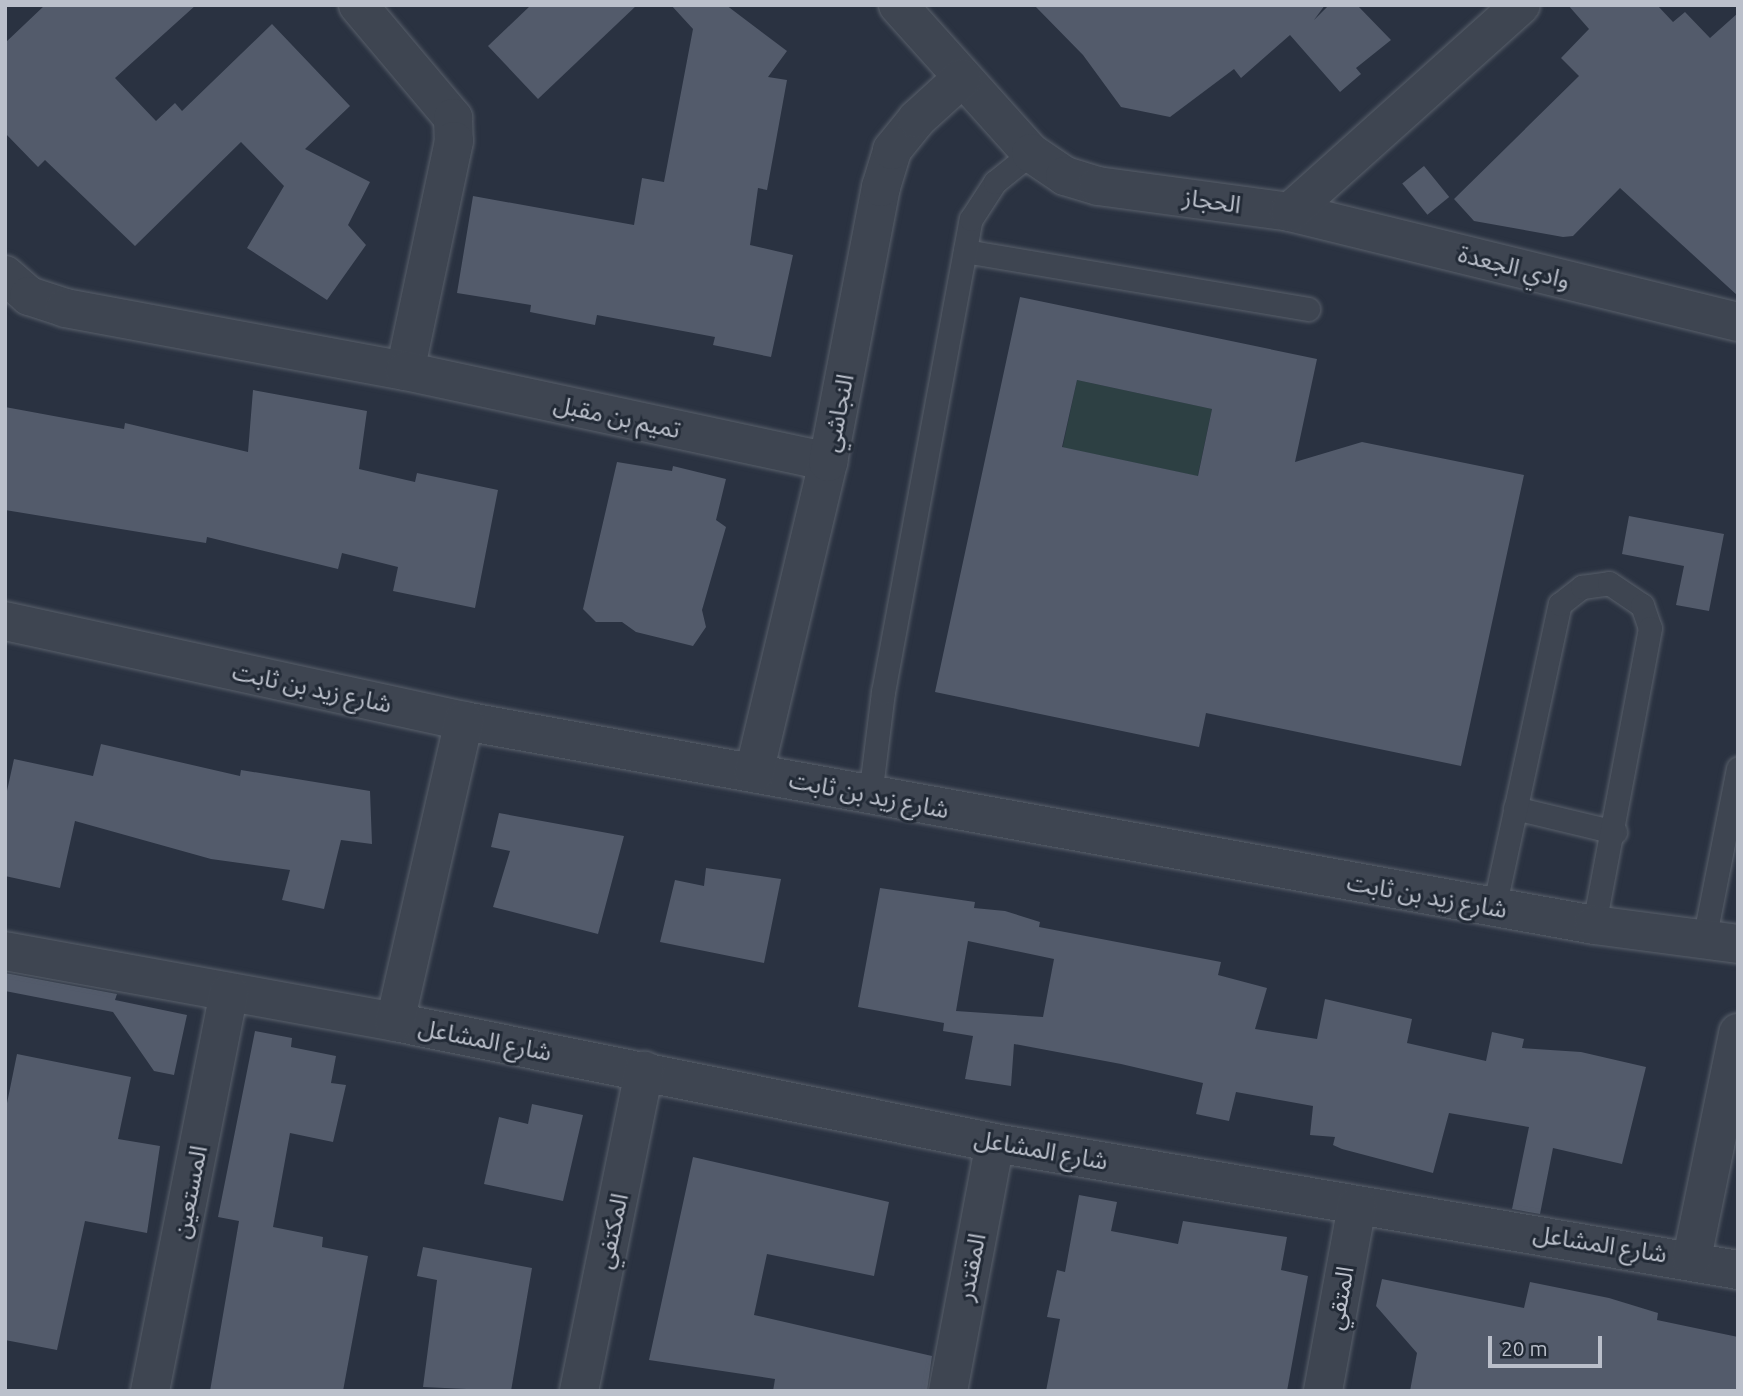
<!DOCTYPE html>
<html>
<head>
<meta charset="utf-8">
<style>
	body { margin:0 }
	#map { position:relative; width:1743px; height:1396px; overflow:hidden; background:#2a3241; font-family:Ubuntu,"Noto Sans Arabic",sans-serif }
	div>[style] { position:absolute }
	.green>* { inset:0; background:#2d4043; transform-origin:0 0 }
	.building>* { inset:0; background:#535b6b; transform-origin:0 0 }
	.roads { filter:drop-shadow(0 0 2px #59606b) drop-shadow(0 0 2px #59606b) }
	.lane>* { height:23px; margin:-11.5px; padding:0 11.5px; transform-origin:11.5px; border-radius:11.5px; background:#3e4551 }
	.street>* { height:38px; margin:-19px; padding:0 19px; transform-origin:19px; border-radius:19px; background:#3e4551 }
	span { translate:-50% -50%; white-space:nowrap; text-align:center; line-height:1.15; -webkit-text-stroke:6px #222a36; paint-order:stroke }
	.street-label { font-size:24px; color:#bbc0cb }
	.frame { position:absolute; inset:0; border:7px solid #bbc0cb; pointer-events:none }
	.scale { position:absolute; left:1488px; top:1336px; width:114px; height:32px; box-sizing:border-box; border:4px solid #bbc0cb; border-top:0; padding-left:9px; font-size:21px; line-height:24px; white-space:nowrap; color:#bbc0cb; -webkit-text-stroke:5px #222a36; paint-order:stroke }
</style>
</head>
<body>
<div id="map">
	<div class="green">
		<div style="left:1077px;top:380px;width:138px;height:69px;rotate:12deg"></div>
	</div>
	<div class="building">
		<div style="clip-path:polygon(45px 5px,196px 5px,115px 78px,156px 121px,175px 103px,182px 111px,272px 24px,350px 106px,305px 149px,370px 182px,348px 225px,366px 245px,327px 300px,247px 248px,284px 186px,241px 142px,135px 246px,45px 160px,38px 167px,5px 133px,5px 43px)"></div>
		<div style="clip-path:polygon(531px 5px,637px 5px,538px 99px,488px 46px)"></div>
		<div style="clip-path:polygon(671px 5px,726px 5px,787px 51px,768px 77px,787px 80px,767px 190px,758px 188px,750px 245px,793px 255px,771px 357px,713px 345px,715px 337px,597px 315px,595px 325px,530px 312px,531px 305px,457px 293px,473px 196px,634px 225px,642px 178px,664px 182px,693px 29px)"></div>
		<div style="clip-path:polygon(1034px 5px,1325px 5px,1314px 20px,1329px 5px,1357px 5px,1391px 40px,1356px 68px,1361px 74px,1340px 92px,1290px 35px,1241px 78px,1234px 69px,1170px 117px,1121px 107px,1083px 55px)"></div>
		<div style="clip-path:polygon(1568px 5px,1657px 5px,1673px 22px,1685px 12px,1710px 38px,1738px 13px,1738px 296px,1620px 188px,1573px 236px,1563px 237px,1474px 221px,1454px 199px,1579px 76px,1561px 58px,1589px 29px)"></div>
		<div style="left:1424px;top:166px;width:40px;height:28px;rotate:51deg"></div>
		<div style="clip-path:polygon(evenodd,1020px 297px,1317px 359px,1295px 462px,1362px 442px,1524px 475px,1461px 766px,1206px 713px,1199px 747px,935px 692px,1020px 297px,1077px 380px,1212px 409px,1198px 476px,1062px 447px,1077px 380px)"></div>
		<div style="clip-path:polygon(253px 390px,367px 411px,359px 469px,415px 482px,417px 473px,498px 490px,475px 608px,393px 591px,398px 567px,342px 553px,338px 569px,207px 537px,206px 543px,5px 510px,5px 407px,124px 429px,125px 423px,248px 452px)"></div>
		<div style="clip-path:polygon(617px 462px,672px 471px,673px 466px,726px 479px,716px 520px,726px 527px,702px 610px,706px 627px,693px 646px,636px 632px,622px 622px,596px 622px,583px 609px)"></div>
		<div style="clip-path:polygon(1629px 516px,1724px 534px,1709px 611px,1676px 605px,1684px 566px,1622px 554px)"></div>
		<div style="clip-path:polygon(101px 744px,240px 776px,241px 770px,370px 791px,372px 844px,341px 840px,324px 909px,282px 900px,290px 870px,211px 859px,75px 821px,60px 888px,5px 876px,5px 800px,14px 759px,93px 776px)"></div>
		<div style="clip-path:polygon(499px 813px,624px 836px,598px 934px,493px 907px,510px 851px,491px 847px)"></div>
		<div style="clip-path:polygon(706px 868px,781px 879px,764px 963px,660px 942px,675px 880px,704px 886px)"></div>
		<div style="clip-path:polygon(evenodd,880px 888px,975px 902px,974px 908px,1005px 911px,1040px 922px,1039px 927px,1221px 962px,1218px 975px,1267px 988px,1255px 1029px,1317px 1039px,1325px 999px,1412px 1019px,1407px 1043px,1486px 1061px,1492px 1032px,1524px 1039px,1522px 1048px,1581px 1052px,1646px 1067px,1622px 1164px,1553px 1148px,1540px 1214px,1512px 1209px,1529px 1127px,1449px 1113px,1433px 1173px,1342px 1149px,1333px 1145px,1335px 1137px,1310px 1135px,1313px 1106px,1236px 1092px,1229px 1121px,1196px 1114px,1203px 1083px,1121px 1064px,1014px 1044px,1011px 1086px,965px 1079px,973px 1036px,943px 1031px,944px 1023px,858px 1007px,880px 888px,968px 941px,1054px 959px,1043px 1017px,956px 1011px,968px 941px)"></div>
		<div style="clip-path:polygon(5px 973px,117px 994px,115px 1000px,187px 1015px,174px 1075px,154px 1071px,113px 1012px,5px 991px)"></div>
		<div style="clip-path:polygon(255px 1031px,292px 1038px,291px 1047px,336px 1056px,331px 1083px,346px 1085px,333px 1142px,290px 1133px,273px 1227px,323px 1237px,322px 1247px,368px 1256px,343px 1391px,210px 1391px,239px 1221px,218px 1217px)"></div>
		<div style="clip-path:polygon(17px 1054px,131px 1077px,118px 1139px,160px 1146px,147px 1233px,85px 1221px,57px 1350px,5px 1340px,5px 1113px)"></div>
		<div style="clip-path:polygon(532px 1104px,583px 1115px,563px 1201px,484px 1184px,499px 1117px,528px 1124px)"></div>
		<div style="clip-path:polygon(693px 1157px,889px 1202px,874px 1276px,767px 1254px,754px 1315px,932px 1356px,927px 1391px,773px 1391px,775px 1379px,649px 1360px)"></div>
		<div style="clip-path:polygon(1079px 1195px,1117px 1202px,1111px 1231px,1178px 1244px,1183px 1221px,1287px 1237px,1281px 1270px,1308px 1276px,1287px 1391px,1046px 1391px,1060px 1319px,1047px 1317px,1057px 1270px,1065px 1272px)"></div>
		<div style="clip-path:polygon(423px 1247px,532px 1268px,511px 1391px,423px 1387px,437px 1280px,417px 1276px)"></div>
		<div style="clip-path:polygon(1382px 1279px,1524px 1308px,1530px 1282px,1609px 1298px,1658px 1313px,1657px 1320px,1738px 1337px,1738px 1391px,1410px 1391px,1417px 1353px,1376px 1306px)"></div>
	</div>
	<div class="roads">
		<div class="lane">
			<div style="left:965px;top:251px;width:348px;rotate:9.6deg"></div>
			<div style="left:870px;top:796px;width:105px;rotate:-82.9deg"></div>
			<div style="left:883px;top:692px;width:481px;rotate:-79.5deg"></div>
			<div style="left:971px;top:219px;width:44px;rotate:-57deg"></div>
			<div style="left:995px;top:182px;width:46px;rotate:-38.9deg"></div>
			<div style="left:1515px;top:808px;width:103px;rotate:13.5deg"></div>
			<div style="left:1494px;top:908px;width:311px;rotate:-77.8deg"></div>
			<div style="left:1560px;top:604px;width:28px;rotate:-38deg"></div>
			<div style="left:1582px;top:587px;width:27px;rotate:-8deg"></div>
			<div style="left:1609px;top:583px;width:40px;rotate:34deg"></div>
			<div style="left:1642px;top:605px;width:24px;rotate:71deg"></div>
			<div style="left:1650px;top:628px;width:302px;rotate:100.7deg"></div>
			<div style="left:1704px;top:940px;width:175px;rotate:-78.8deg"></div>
		</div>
		<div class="street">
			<div style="left:358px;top:5px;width:148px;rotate:49.9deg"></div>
			<div style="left:453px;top:118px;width:23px;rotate:88deg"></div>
			<div style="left:454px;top:141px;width:235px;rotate:102deg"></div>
			<div style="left:898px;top:5px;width:199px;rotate:48.1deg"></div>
			<div style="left:1031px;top:153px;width:41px;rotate:34.1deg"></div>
			<div style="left:1065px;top:176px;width:34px;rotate:17deg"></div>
			<div style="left:1098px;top:186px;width:194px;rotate:7.7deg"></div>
			<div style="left:1290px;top:212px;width:461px;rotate:13.8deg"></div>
			<div style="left:1290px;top:212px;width:310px;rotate:-41.9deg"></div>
			<div style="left:5px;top:275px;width:32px;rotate:41deg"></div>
			<div style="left:29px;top:296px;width:38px;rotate:18deg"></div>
			<div style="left:65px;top:308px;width:346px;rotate:10.5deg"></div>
			<div style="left:405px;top:371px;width:433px;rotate:12.1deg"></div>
			<div style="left:5px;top:621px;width:470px;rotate:12.3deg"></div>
			<div style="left:464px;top:721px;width:1148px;rotate:10.23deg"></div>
			<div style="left:1594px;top:925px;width:145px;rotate:7.5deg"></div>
			<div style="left:754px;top:773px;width:320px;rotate:-76.6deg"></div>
			<div style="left:828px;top:462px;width:280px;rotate:-79.1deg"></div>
			<div style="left:881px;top:187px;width:39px;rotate:-73deg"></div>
			<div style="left:892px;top:150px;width:40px;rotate:-51deg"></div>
			<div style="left:917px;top:119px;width:61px;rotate:-42.3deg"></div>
			<div style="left:5px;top:951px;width:396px;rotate:10.3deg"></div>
			<div style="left:395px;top:1022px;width:612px;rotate:11.4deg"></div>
			<div style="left:995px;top:1143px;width:754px;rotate:9.7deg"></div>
			<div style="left:395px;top:1022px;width:309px;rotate:-77.1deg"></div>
			<div style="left:1692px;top:1258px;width:230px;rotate:-78.4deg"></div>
			<div style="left:150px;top:1391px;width:406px;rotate:-78.8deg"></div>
			<div style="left:579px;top:1391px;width:327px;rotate:-78.5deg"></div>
			<div style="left:948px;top:1391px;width:252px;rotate:-79.3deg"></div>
			<div style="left:1323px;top:1391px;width:188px;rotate:-79.6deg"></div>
		</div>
	</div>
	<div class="street-label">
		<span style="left:1212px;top:201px;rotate:8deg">الحجاز</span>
		<span style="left:1514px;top:267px;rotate:14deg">وادي الجعدة</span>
		<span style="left:838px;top:413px;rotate:-79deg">النجاشي</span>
		<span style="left:617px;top:417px;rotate:12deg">تميم بن مقبل</span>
		<span style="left:312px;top:688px;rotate:12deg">شارع زيد بن ثابت</span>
		<span style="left:869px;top:795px;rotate:11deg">شارع زيد بن ثابت</span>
		<span style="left:1427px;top:896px;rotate:10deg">شارع زيد بن ثابت</span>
		<span style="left:485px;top:1040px;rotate:11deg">شارع المشاعل</span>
		<span style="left:1041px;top:1150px;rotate:10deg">شارع المشاعل</span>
		<span style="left:190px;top:1192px;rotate:-79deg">المستعين</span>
		<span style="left:612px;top:1231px;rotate:-78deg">المكتفي</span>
		<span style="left:1600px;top:1244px;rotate:9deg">شارع المشاعل</span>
		<span style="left:971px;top:1267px;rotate:-79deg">المقتدر</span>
		<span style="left:1340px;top:1298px;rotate:-80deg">المتقي</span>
	</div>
	<div class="frame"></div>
	<div class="scale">20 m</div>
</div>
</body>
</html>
